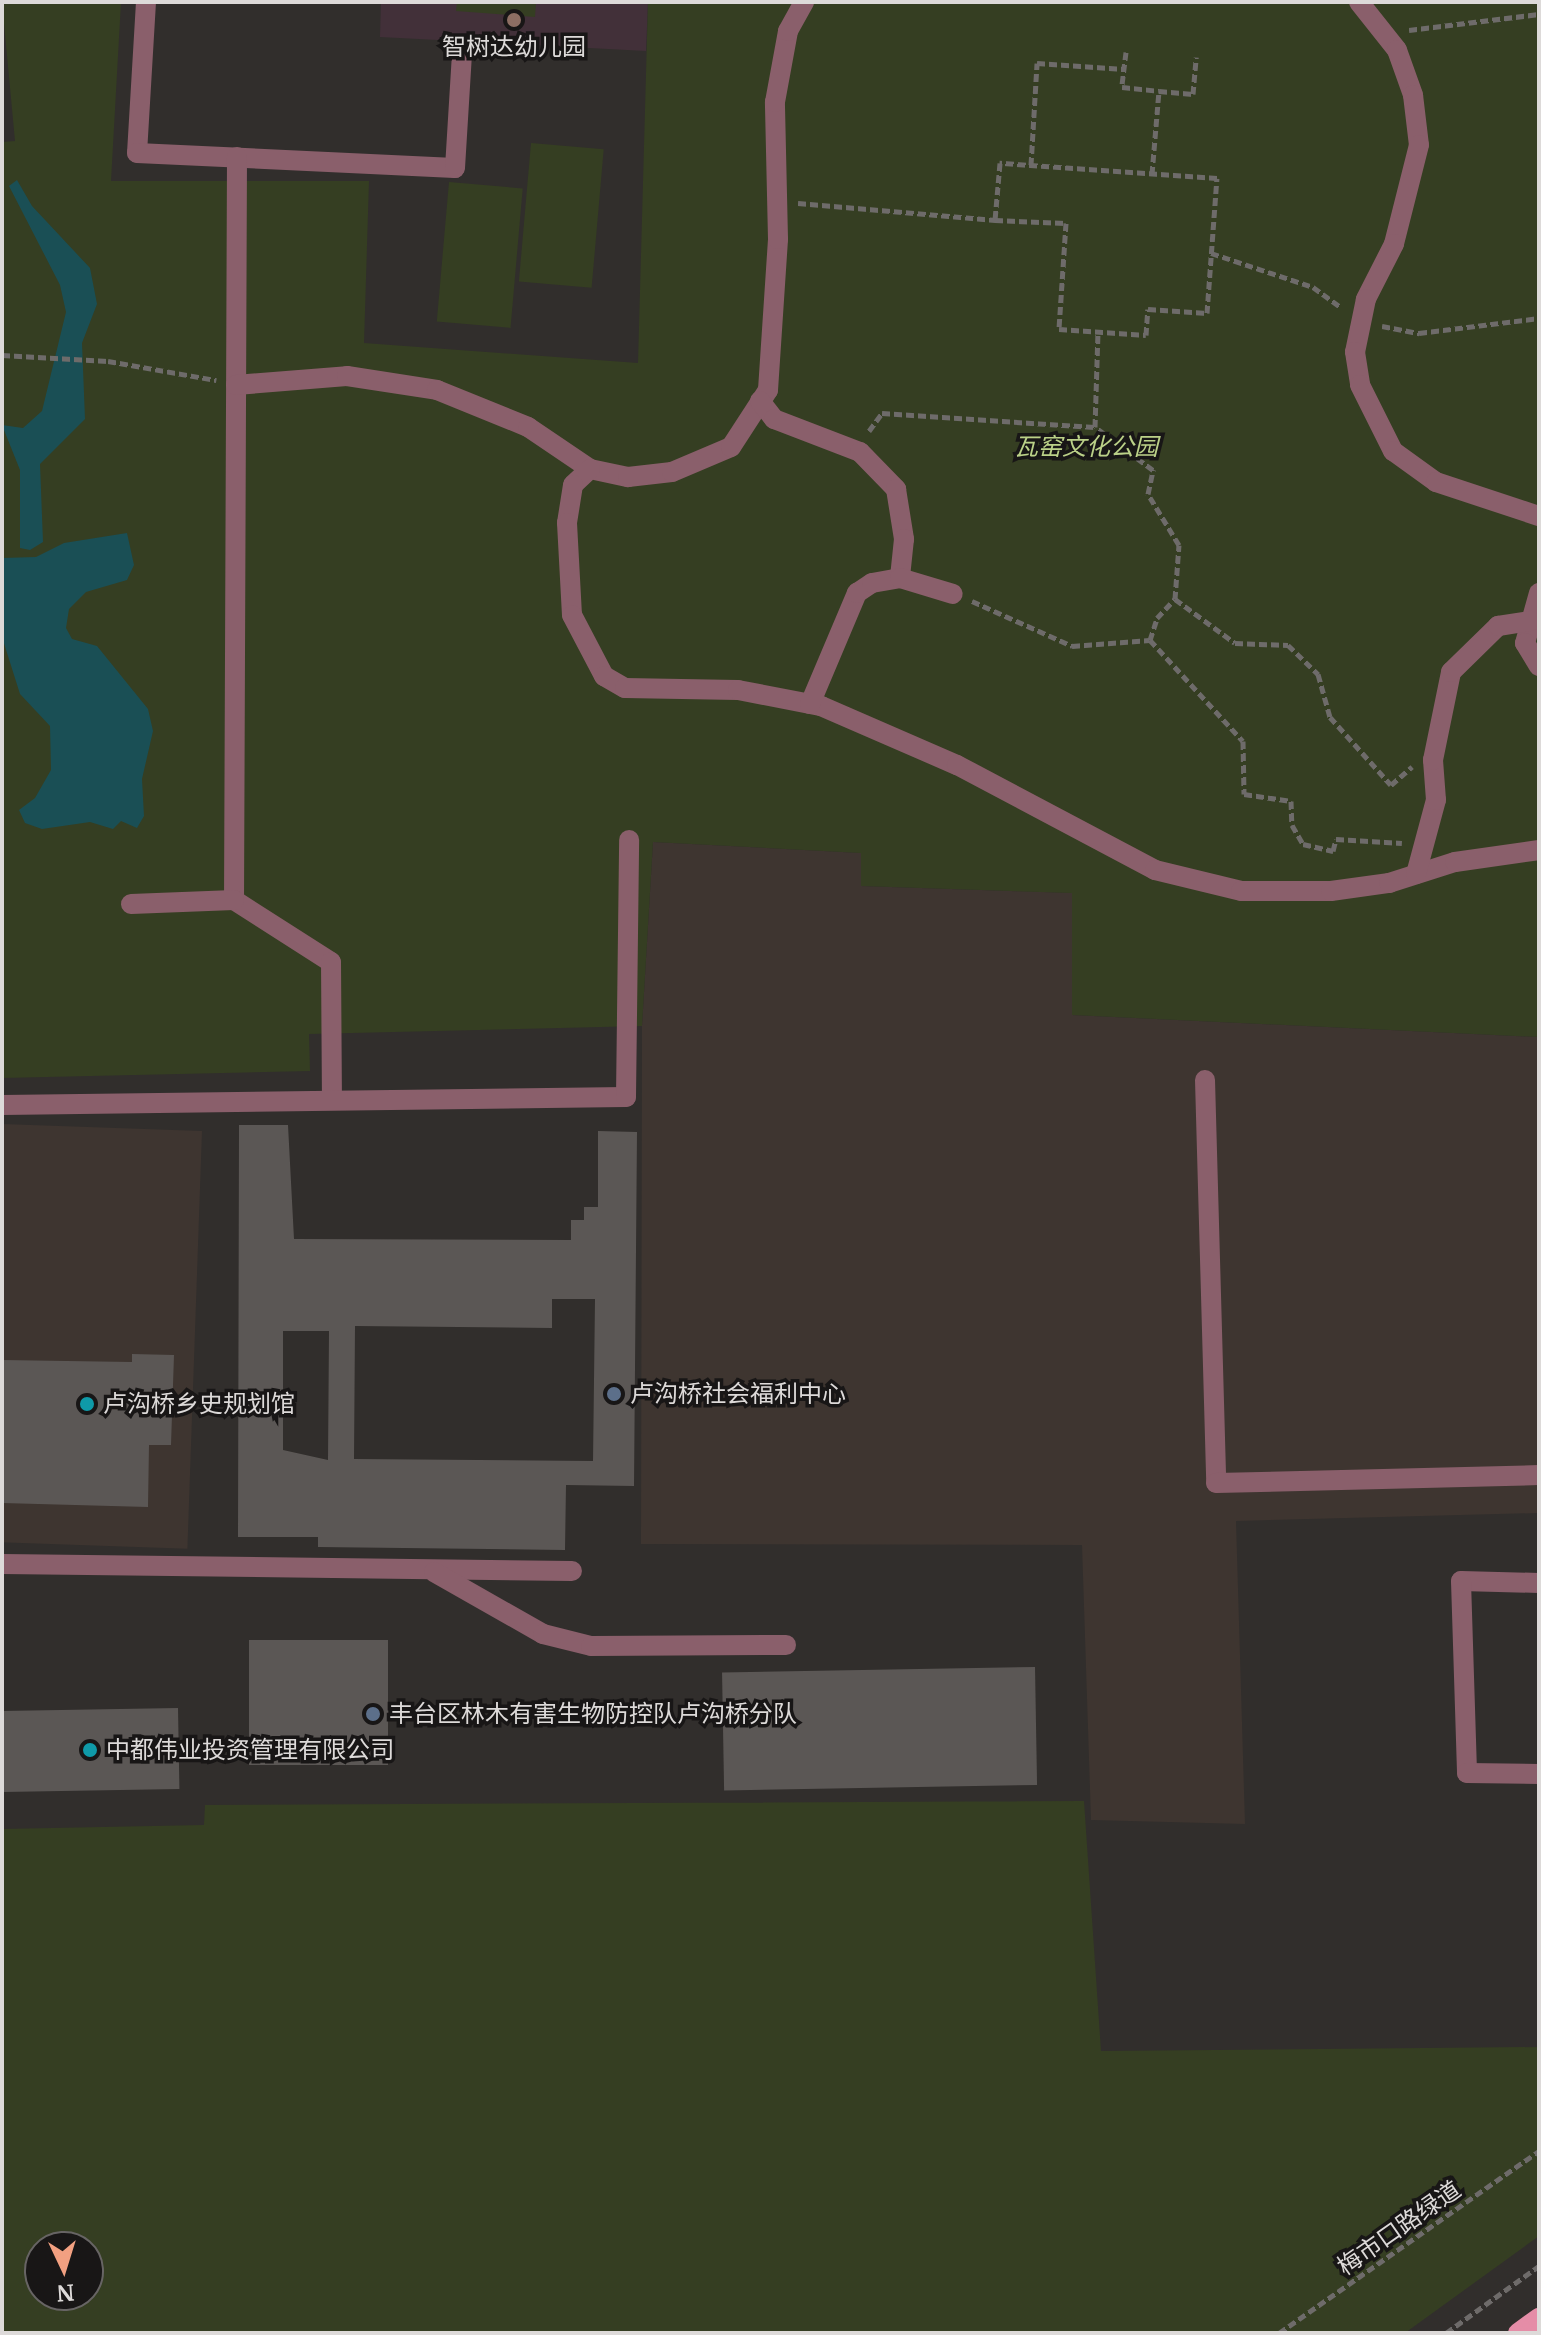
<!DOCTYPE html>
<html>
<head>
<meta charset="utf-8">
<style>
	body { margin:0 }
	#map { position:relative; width:1541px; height:2335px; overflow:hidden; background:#312e2c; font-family:Merriweather,"Noto Sans SC",serif }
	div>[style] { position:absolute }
	.built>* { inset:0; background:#3e3530; transform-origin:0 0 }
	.education>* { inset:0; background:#423039 }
	.green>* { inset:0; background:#353e22; transform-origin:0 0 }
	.water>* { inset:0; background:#1a4f55 }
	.building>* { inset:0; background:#5b5755; transform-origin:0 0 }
	.path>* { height:5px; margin-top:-2.5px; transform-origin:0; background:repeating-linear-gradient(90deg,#6e6b6a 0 8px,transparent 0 12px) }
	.minor>* { height:20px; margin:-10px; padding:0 10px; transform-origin:10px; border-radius:10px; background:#8a5f6b }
	.major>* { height:20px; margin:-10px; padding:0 10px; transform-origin:10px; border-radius:10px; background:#e58da7 }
	.dots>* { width:22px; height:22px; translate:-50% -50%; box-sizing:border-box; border:4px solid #181616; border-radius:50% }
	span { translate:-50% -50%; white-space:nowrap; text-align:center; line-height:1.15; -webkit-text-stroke:7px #181616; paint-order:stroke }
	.poi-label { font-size:24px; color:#dddad9 }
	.left { translate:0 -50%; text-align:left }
	.park-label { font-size:24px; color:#bbd188; font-style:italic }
	.street-label { font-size:24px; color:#dddad9 }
	.frame { position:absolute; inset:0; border:4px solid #dddad9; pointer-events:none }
	.north { position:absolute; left:24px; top:2231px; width:80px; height:80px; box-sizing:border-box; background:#181616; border:2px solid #676464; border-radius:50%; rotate:176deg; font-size:22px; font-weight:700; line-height:32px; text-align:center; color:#dddad9 }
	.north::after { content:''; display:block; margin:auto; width:28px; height:36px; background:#f2a081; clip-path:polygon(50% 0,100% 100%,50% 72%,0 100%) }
</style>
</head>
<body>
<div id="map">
	<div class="built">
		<div style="clip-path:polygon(653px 842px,861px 853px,861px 886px,1073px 893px,1072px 1015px,1539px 1037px,1539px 1513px,1236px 1521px,1245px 1824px,1091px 1820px,1082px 1545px,641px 1544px,642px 1026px)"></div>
		<div style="left:202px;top:1131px;width:418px;height:200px;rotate:92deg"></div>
	</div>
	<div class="education">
		<div style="clip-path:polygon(381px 2px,648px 2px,646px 51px,380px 37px)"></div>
	</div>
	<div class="green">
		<div style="clip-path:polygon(2px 2px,121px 2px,111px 181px,369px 181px,364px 343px,638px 363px,648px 2px,1539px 2px,1539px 1037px,1072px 1015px,1072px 893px,861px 886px,861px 853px,653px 842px,642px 1026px,309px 1034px,310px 1071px,2px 1078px,2px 142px,15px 141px)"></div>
		<div style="clip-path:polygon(457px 2px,536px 2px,535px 17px,456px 11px)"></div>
		<div style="left:531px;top:143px;width:73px;height:139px;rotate:5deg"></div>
		<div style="left:449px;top:182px;width:74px;height:140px;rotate:5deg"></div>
		<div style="clip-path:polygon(evenodd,1084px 1801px,1101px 2051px,1539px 2047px,1539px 2236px,1405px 2333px,2px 2333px,2px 1829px,204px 1825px,205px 1805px,1084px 1801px,88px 2247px,88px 2295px,40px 2295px,40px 2247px,88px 2247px)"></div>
	</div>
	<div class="water">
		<div style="clip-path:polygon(17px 180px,32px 206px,90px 268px,97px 304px,82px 343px,85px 419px,40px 464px,43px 542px,30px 550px,20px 548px,20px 470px,2px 425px,23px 428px,42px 411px,66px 312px,60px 285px,9px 186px)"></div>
		<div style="clip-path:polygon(127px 533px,134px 565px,127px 580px,86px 592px,69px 609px,66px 628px,72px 639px,97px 646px,148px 709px,153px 731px,142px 779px,144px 816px,137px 828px,121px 821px,113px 829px,90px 822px,42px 829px,25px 823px,19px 810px,35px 798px,51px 770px,50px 726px,20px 694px,2px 637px,2px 558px,36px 557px,64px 543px)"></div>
	</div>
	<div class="building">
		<div style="clip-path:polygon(evenodd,239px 1125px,288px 1125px,294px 1239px,571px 1240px,571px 1220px,584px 1220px,584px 1207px,598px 1207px,598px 1131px,637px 1132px,634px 1486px,566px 1485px,565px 1550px,318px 1547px,318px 1537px,238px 1537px,239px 1125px,552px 1299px,595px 1299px,593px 1461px,354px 1459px,355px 1326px,552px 1328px,552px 1299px,239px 1125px,283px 1331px,329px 1331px,328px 1460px,283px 1450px,283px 1331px)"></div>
		<div style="clip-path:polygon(132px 1354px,174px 1355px,171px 1445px,149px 1445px,148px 1507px,2px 1503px,2px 1360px,132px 1362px)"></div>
		<div style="left:388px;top:1640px;width:125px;height:139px;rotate:90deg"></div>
		<div style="left:1035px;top:1667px;width:118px;height:313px;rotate:89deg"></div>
		<div style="left:178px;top:1708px;width:81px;height:176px;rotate:89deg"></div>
	</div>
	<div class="path">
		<div style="left:1409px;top:30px;width:131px;rotate:-7deg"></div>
		<div style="left:1126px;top:52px;width:35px;rotate:97deg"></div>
		<div style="left:1122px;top:87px;width:37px;rotate:6deg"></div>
		<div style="left:1031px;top:165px;width:102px;rotate:-86.6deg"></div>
		<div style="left:1037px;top:63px;width:87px;rotate:3.9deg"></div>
		<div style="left:1152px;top:174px;width:83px;rotate:-85.2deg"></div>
		<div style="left:1159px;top:91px;width:34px;rotate:5deg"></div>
		<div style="left:1193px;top:94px;width:37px;rotate:-85deg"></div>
		<div style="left:798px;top:203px;width:198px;rotate:4.9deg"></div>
		<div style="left:995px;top:220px;width:71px;rotate:2.4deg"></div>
		<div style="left:1066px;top:223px;width:106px;rotate:93.8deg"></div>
		<div style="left:1059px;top:329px;width:87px;rotate:3.9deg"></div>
		<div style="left:1146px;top:335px;width:26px;rotate:-86deg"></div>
		<div style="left:1148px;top:309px;width:59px;rotate:3.9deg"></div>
		<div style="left:1207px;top:313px;width:135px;rotate:-85.8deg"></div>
		<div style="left:1217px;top:178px;width:218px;rotate:-176deg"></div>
		<div style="left:1000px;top:163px;width:57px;rotate:95deg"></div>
		<div style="left:1211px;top:253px;width:108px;rotate:18.4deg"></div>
		<div style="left:1313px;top:287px;width:34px;rotate:36deg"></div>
		<div style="left:1382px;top:326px;width:38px;rotate:11deg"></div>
		<div style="left:1419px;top:333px;width:121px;rotate:-7.1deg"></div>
		<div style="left:2px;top:355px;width:106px;rotate:3.2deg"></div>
		<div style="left:108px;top:361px;width:110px;rotate:10deg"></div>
		<div style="left:869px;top:431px;width:22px;rotate:-54deg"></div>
		<div style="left:882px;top:413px;width:213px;rotate:3.8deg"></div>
		<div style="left:1095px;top:427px;width:95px;rotate:-88.2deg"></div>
		<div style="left:1175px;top:599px;width:74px;rotate:36.3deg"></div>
		<div style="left:1235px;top:643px;width:53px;rotate:2.2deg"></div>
		<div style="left:1288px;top:645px;width:42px;rotate:44deg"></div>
		<div style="left:1318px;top:674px;width:45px;rotate:74.4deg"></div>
		<div style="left:1330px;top:717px;width:91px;rotate:48.1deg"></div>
		<div style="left:1391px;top:785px;width:28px;rotate:-41deg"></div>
		<div style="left:972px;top:601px;width:110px;rotate:24.2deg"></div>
		<div style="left:1072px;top:646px;width:78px;rotate:-4.4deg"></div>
		<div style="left:1150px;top:640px;width:23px;rotate:-72deg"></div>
		<div style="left:1157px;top:618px;width:26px;rotate:-47deg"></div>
		<div style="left:1175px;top:599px;width:54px;rotate:-85.8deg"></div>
		<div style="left:1179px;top:545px;width:60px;rotate:-121.3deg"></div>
		<div style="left:1148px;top:494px;width:25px;rotate:-78deg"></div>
		<div style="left:1153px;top:470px;width:72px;rotate:-143.4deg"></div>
		<div style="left:1150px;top:640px;width:137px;rotate:47.4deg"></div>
		<div style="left:1243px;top:741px;width:53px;rotate:88.9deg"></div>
		<div style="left:1244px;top:794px;width:48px;rotate:8.5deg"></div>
		<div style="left:1291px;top:801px;width:24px;rotate:88deg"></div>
		<div style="left:1292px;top:825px;width:22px;rotate:60deg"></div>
		<div style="left:1303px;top:844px;width:31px;rotate:13deg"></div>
		<div style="left:1333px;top:851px;width:12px;rotate:-76deg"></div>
		<div style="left:1336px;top:839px;width:66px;rotate:3.5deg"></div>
		<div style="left:1279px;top:2333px;width:317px;rotate:-35deg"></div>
		<div style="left:1446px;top:2333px;width:115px;rotate:-35.8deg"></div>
	</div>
	<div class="minor">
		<div style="left:146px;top:2px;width:151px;rotate:93.4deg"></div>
		<div style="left:137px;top:153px;width:318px;rotate:2.7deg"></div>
		<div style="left:455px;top:168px;width:113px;rotate:-86.5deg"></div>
		<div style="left:1359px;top:2px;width:61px;rotate:51.6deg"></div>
		<div style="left:1397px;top:50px;width:48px;rotate:70.4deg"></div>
		<div style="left:1413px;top:95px;width:50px;rotate:83.2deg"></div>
		<div style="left:1419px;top:145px;width:102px;rotate:104.2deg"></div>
		<div style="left:1394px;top:244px;width:62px;rotate:117deg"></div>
		<div style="left:1366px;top:299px;width:54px;rotate:101.7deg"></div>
		<div style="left:1355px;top:352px;width:33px;rotate:81deg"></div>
		<div style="left:1360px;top:385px;width:74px;rotate:63.4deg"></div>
		<div style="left:1393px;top:451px;width:53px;rotate:35.8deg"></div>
		<div style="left:1436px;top:482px;width:108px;rotate:18.3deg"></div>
		<div style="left:237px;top:157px;width:743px;rotate:90.23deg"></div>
		<div style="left:234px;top:900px;width:115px;rotate:32.6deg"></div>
		<div style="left:331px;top:962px;width:138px;rotate:89.6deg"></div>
		<div style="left:236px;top:385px;width:111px;rotate:-4.6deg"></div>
		<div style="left:347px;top:376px;width:91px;rotate:8.8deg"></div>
		<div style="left:437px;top:390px;width:98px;rotate:22.1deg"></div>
		<div style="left:528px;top:427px;width:75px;rotate:34.1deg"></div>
		<div style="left:590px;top:469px;width:39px;rotate:12deg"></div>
		<div style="left:628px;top:477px;width:44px;rotate:-6.5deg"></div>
		<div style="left:672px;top:472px;width:64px;rotate:-23deg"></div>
		<div style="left:731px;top:447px;width:68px;rotate:-57deg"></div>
		<div style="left:768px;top:390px;width:151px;rotate:-86.2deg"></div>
		<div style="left:778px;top:239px;width:137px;rotate:-91.3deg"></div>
		<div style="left:775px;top:102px;width:72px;rotate:-79.6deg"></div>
		<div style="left:788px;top:31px;width:33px;rotate:-61deg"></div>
		<div style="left:760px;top:401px;width:23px;rotate:52deg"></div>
		<div style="left:774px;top:419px;width:92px;rotate:21deg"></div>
		<div style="left:860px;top:452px;width:52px;rotate:45.8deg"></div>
		<div style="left:896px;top:489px;width:51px;rotate:80.9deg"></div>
		<div style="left:904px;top:539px;width:39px;rotate:96deg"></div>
		<div style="left:590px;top:469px;width:23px;rotate:137deg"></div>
		<div style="left:573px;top:485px;width:38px;rotate:99deg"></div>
		<div style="left:567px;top:523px;width:92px;rotate:86.9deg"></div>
		<div style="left:572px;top:615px;width:69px;rotate:62.3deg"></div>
		<div style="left:604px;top:676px;width:24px;rotate:30deg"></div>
		<div style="left:625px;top:688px;width:113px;rotate:1deg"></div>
		<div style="left:738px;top:690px;width:85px;rotate:10.9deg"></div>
		<div style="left:821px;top:706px;width:148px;rotate:23.5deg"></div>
		<div style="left:957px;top:765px;width:224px;rotate:27.9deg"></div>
		<div style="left:1155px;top:870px;width:89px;rotate:13.7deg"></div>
		<div style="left:1241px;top:891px;width:90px"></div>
		<div style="left:1331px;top:891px;width:59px;rotate:-7.9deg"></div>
		<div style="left:1389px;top:883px;width:69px;rotate:-17.7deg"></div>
		<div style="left:1455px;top:862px;width:85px;rotate:-8.1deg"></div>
		<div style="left:1539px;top:593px;width:52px;rotate:105.6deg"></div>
		<div style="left:1525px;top:643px;width:27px;rotate:59deg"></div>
		<div style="left:810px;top:704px;width:121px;rotate:-67.1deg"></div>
		<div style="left:857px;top:593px;width:18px;rotate:-34deg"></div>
		<div style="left:872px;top:583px;width:28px;rotate:-10deg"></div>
		<div style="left:900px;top:578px;width:55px;rotate:16.8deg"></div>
		<div style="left:1416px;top:874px;width:77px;rotate:-74.9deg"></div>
		<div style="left:1436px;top:800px;width:40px;rotate:-94.3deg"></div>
		<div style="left:1433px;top:760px;width:90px;rotate:-78.4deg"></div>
		<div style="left:1451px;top:672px;width:66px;rotate:-44.4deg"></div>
		<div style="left:1498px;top:626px;width:33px;rotate:-9deg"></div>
		<div style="left:131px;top:904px;width:103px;rotate:-2.2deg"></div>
		<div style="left:1205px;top:1080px;width:403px;rotate:88.4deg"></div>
		<div style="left:1216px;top:1483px;width:323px;rotate:-1.4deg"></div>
		<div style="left:2px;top:1105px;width:624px;rotate:-0.73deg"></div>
		<div style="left:626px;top:1097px;width:257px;rotate:-89.3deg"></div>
		<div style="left:2px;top:1564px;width:570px;rotate:0.7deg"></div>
		<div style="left:434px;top:1572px;width:125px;rotate:29.6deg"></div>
		<div style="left:543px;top:1634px;width:49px;rotate:14deg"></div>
		<div style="left:591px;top:1646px;width:195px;rotate:-0.3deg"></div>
		<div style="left:1539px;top:1583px;width:78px;rotate:-178.5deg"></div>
		<div style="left:1461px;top:1581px;width:192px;rotate:88.2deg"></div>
		<div style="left:1467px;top:1773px;width:72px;rotate:0.8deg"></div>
	</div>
	<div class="major">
		<div style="left:1518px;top:2333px;width:26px;rotate:-36deg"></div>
	</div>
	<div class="dots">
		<div style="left:514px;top:20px;background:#8d6e63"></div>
		<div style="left:614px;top:1394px;background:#5c6f8a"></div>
		<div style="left:87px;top:1404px;background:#0f9aa8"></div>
		<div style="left:373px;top:1714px;background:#5c6f8a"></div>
		<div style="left:90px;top:1750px;background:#0f9aa8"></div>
	</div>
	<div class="poi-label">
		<span style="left:514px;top:47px">智树达幼儿园</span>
		<span class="left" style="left:630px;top:1394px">卢沟桥社会福利中心</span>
		<span class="left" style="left:103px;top:1404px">卢沟桥乡史规划馆</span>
		<span class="left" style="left:389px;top:1714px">丰台区林木有害生物防控队卢沟桥分队</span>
		<span class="left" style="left:106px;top:1750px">中都伟业投资管理有限公司</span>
	</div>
	<div class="park-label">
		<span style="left:1086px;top:447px">瓦窑文化公园</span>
	</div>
	<div class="street-label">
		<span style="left:1399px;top:2228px;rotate:-35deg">梅市口路绿道</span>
	</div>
	<div class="frame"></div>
	<div class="north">N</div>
</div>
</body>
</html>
